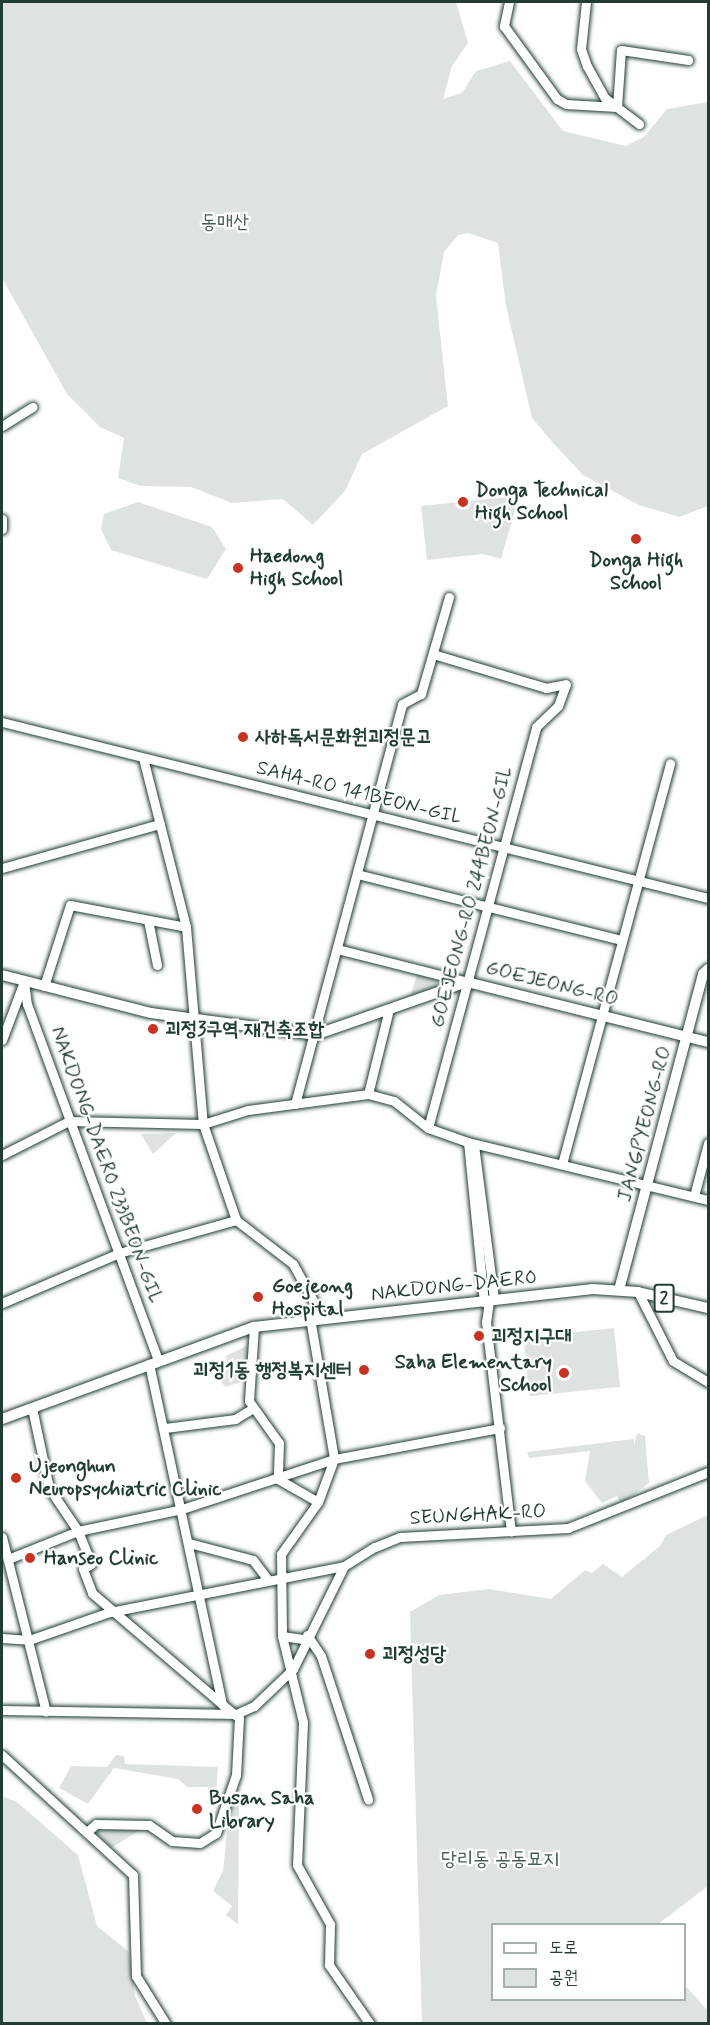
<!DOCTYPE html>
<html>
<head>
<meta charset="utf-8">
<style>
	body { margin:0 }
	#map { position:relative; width:710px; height:2025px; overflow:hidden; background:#fff; font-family:Mynerve,"Poor Story",sans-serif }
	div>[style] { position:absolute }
	.green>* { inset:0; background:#dee3e2; transform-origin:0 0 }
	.roads { filter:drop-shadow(0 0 2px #1f3d34) drop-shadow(0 0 2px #1f3d34) }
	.minor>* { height:9px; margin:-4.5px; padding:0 4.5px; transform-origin:4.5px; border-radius:4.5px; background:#fff }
	.major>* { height:10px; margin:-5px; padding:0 5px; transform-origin:5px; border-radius:5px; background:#fff }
	.dots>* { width:16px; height:16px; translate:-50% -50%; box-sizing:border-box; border:3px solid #fff; border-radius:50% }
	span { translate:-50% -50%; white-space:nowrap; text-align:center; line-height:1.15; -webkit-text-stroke:4.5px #fff; paint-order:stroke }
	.shield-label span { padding:2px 4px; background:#fff; border:2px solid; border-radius:4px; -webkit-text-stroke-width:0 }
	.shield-label { font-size:18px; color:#1f3d34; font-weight:700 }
	.park-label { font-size:20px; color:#455e57 }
	.poi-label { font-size:20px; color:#1f3d34; font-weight:700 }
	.left { translate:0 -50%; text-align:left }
	.right { translate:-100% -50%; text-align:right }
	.street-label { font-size:20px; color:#1f3d34 }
	.frame { position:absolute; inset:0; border:3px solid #1f3d34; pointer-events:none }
	.legend { position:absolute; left:491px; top:1923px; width:195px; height:78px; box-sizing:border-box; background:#fff; border:2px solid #a5b1ae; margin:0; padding:8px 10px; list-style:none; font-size:18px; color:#1f3d34 }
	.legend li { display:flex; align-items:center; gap:12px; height:30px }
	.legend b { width:30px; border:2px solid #a5b1ae }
</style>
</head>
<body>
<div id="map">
	<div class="green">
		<div style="clip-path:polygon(2px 2px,456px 2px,468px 43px,452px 66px,443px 99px,462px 93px,476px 71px,510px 61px,563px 131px,626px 146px,644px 137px,667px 109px,708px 102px,708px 506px,679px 517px,639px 505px,583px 475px,554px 444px,532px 418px,506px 306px,498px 243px,468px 233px,458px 235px,444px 252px,436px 296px,448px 406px,362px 454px,345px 491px,313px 525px,283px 499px,232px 503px,191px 487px,141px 486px,118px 478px,124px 438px,100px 427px,67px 394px,2px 278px)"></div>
		<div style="clip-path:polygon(509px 497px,518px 500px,501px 559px,483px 554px,427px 560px,421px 506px)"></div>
		<div style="clip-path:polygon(138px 502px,212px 527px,226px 549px,207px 579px,111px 550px,101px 529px,104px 514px)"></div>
		<div style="clip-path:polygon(417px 975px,460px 986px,408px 1004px)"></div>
		<div style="clip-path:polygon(176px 1133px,153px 1154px,141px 1134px)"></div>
		<div style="left:614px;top:1328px;width:59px;height:91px;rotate:84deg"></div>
		<div style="clip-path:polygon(246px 1346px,251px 1350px,246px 1386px,245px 1381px,225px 1387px,218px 1377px,228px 1369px,226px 1356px)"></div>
		<div style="clip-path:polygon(637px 1433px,645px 1436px,649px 1483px,621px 1504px,617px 1496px,602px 1503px,585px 1481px,590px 1451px,529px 1458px,527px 1452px,634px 1439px,634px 1446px)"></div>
		<div style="clip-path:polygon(708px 1515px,708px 1886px,658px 1924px,492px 1924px,492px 2000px,684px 2000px,685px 1985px,708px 2011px,708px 2023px,422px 2023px,410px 1612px,439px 1595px,489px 1589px,551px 1599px,585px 1570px,592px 1573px,603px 1564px,622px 1577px,660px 1546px,666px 1535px)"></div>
		<div style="clip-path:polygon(116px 1755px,124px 1756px,125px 1764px,218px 1767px,216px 1794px,207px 1792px,208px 1787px,187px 1787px,178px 1779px,114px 1768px,88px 1804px,59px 1788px,71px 1766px,107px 1767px)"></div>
		<div style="clip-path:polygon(2px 1796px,17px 1802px,78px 1855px,97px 1926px,129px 1952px,135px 1996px,147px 2023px,2px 2023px)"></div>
		<div style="clip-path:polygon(230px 1802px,239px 1802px,238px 1924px,226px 1915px,232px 1906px,213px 1891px,223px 1871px)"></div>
		<div style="clip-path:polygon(100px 1828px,105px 1828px,140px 1830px,111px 1848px,96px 1833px)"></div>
	</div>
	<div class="roads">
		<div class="minor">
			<div style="left:509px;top:2px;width:25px;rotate:102deg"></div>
			<div style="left:504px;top:26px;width:90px;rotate:54deg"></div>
			<div style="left:557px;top:99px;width:10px;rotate:29deg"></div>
			<div style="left:566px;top:104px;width:51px;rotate:3.4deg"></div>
			<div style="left:586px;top:2px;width:47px;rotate:96.1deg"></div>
			<div style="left:581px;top:49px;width:18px;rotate:71deg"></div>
			<div style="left:587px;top:66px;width:37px;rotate:61deg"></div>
			<div style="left:605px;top:98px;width:43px;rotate:37.4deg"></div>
			<div style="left:617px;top:107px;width:57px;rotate:-86deg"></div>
			<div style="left:621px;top:50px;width:68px;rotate:8.5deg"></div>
			<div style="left:2px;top:426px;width:36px;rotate:-32deg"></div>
			<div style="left:2px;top:519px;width:10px;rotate:90deg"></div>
			<div style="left:433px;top:654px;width:118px;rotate:16.7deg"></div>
			<div style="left:546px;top:688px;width:20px;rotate:-11deg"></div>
			<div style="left:2px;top:722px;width:728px;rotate:14deg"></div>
			<div style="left:143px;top:758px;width:174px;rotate:75.7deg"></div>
			<div style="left:186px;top:927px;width:198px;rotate:85.1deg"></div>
			<div style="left:203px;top:1124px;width:102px;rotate:71deg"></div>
			<div style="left:236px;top:1220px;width:72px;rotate:37.7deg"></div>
			<div style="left:293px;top:1264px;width:60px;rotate:61.3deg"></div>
			<div style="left:2px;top:868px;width:164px;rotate:-15.6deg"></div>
			<div style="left:357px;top:874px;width:273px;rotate:14deg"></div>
			<div style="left:148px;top:920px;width:46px;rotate:78.7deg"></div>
			<div style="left:337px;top:949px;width:134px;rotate:14.2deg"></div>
			<div style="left:24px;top:981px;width:23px;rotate:83deg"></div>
			<div style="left:27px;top:1004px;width:380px;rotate:69.8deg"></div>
			<div style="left:44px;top:986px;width:85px;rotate:-72.2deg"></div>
			<div style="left:70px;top:905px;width:118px;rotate:10.7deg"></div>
			<div style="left:2px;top:1040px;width:60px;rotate:-69.4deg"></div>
			<div style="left:368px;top:1094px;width:88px;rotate:-76.1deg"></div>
			<div style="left:295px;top:1104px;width:414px;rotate:-75deg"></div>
			<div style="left:402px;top:704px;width:21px;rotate:-28deg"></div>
			<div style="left:421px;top:694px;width:101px;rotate:-73.9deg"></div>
			<div style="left:428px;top:1128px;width:415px;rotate:-74.9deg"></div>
			<div style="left:536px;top:727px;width:30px;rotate:-44deg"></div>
			<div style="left:558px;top:706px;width:23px;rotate:-70deg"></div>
			<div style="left:468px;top:1142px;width:161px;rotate:84.3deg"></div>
			<div style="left:474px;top:1145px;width:156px;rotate:82.6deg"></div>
			<div style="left:2px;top:1155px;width:75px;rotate:-26.9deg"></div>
			<div style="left:69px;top:1121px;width:134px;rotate:1.3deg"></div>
			<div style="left:203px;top:1124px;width:47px;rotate:-17.3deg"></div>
			<div style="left:248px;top:1110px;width:121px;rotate:-7.6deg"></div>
			<div style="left:368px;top:1094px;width:27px;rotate:15deg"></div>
			<div style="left:394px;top:1101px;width:43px;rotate:38.5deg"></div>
			<div style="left:428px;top:1128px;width:42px;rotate:19.3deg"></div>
			<div style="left:468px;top:1142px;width:247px;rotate:13.6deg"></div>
			<div style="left:562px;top:1164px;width:415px;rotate:-74.9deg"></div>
			<div style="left:694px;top:1196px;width:55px;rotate:-75.2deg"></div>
			<div style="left:638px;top:1292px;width:77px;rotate:63.1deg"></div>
			<div style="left:673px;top:1361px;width:41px;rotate:31deg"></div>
			<div style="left:489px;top:1301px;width:21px;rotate:98deg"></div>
			<div style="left:486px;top:1322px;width:211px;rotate:83.2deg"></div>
			<div style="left:2px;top:1303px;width:127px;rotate:-23.1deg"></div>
			<div style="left:119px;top:1253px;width:122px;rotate:-15.8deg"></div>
			<div style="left:310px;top:1318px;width:143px;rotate:80.3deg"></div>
			<div style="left:334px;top:1459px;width:46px;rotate:110.4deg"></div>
			<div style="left:318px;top:1502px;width:64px;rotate:125.4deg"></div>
			<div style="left:281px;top:1554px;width:82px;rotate:89.3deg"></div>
			<div style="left:282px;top:1636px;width:89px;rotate:76.3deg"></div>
			<div style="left:303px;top:1722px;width:143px;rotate:92.4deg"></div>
			<div style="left:297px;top:1865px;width:68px;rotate:60.8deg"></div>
			<div style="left:330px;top:1924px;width:41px;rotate:91.4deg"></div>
			<div style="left:329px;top:1965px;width:72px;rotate:55.2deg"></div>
			<div style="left:254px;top:1327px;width:74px;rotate:93.9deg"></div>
			<div style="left:249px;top:1401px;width:52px;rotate:54.5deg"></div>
			<div style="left:279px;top:1443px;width:36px;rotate:92deg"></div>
			<div style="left:278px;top:1479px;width:46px;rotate:29.9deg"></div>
			<div style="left:32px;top:1408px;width:82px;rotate:78deg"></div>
			<div style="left:49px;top:1488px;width:52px;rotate:56deg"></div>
			<div style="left:78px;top:1531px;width:35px;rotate:68deg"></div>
			<div style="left:91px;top:1564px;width:9px;rotate:148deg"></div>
			<div style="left:83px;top:1569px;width:26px;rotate:69deg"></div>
			<div style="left:92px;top:1593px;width:171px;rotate:40.5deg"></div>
			<div style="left:165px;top:1428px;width:71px;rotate:-7.3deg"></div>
			<div style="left:235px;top:1419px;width:21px;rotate:-31deg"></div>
			<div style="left:2px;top:1537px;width:180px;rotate:75.9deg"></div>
			<div style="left:189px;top:1543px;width:66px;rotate:14.9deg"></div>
			<div style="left:253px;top:1560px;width:25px;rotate:53deg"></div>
			<div style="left:8px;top:1559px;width:75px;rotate:-21.8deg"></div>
			<div style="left:78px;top:1531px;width:106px;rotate:-11.9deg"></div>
			<div style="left:182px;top:1509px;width:160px;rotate:-18.2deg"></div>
			<div style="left:334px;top:1459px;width:169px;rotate:-10.6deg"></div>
			<div style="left:307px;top:1635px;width:25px;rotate:56deg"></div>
			<div style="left:321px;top:1656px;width:151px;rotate:71.8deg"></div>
			<div style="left:282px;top:1636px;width:21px;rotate:8deg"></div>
			<div style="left:2px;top:1638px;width:27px;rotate:4deg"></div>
			<div style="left:29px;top:1640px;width:86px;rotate:-19.1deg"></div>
			<div style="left:110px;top:1612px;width:238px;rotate:-11.1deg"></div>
			<div style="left:2px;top:1710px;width:234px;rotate:1deg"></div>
			<div style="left:236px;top:1714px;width:20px;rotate:-24deg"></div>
			<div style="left:254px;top:1706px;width:54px;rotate:-43.5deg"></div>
			<div style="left:293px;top:1669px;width:115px;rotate:-63.7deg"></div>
			<div style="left:344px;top:1566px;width:36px;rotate:-32deg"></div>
			<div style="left:375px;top:1547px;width:27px;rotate:-22deg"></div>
			<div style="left:400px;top:1537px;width:168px;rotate:-3.1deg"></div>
			<div style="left:568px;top:1528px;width:151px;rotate:-21.8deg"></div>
			<div style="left:2px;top:1755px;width:178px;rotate:42.5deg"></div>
			<div style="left:133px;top:1875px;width:101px;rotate:88.3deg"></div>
			<div style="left:136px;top:1976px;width:57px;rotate:58deg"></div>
			<div style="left:89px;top:1830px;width:9px;rotate:-41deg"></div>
			<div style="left:96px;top:1824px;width:53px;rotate:1.1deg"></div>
			<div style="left:149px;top:1825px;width:28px;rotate:35deg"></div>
			<div style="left:172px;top:1841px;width:28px;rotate:4deg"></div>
			<div style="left:200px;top:1843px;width:19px;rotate:-32deg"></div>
			<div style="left:216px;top:1833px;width:61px;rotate:-71deg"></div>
			<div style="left:236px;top:1775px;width:57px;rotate:-87deg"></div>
			<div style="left:239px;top:1718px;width:22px;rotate:-141deg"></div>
			<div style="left:222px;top:1704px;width:348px;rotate:-102.1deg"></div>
		</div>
		<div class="major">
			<div style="left:2px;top:975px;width:154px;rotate:14.3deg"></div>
			<div style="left:151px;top:1013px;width:165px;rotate:7.6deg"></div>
			<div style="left:315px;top:1035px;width:161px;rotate:-19.2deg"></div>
			<div style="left:467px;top:982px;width:248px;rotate:14deg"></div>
			<div style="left:619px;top:1290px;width:327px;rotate:-75.1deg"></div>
			<div style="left:703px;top:974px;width:7px;rotate:-45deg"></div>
			<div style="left:2px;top:1419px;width:268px;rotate:-20.1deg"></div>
			<div style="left:254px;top:1327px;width:341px;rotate:-6.4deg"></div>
			<div style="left:593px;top:1289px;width:45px;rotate:3.8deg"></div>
			<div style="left:638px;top:1292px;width:72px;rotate:12.9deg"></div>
		</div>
	</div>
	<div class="dots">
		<div style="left:463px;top:502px;background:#c8321e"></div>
		<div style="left:636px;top:539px;background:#c8321e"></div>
		<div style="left:238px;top:568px;background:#c8321e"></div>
		<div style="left:243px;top:737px;background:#c8321e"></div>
		<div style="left:153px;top:1029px;background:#c8321e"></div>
		<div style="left:258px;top:1297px;background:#c8321e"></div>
		<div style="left:479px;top:1336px;background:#c8321e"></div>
		<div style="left:364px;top:1370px;background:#c8321e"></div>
		<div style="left:564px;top:1373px;background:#c8321e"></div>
		<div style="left:16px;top:1478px;background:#c8321e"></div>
		<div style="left:30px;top:1558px;background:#c8321e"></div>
		<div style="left:370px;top:1654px;background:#c8321e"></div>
		<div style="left:197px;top:1809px;background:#c8321e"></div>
	</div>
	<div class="shield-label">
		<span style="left:664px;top:1298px">2</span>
	</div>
	<div class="park-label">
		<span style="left:225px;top:222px">동매산</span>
		<span style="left:500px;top:1859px">당리동 공동묘지</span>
	</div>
	<div class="poi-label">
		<span class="left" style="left:475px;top:502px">Donga Technical<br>High School</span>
		<span class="left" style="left:250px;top:568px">Haedong<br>High School</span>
		<span style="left:636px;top:572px">Donga High<br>School</span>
		<span class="left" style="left:255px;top:737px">사하독서문화원괴정문고</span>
		<span class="left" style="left:165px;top:1029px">괴정3구역 재건축조합</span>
		<span class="left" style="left:272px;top:1298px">Goejeong<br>Hospital</span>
		<span class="left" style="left:491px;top:1336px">괴정지구대</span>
		<span class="right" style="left:552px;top:1374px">Saha Elementary<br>School</span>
		<span class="right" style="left:352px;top:1370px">괴정1동 행정복지센터</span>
		<span class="left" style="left:29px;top:1478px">Ujeonghun<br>Neuropsychiatric Clinic</span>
		<span class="left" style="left:44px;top:1558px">Hanseo Clinic</span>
		<span class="left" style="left:382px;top:1654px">괴정성당</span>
		<span class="left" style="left:209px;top:1810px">Busan Saha<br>Library</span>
	</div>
	<div class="street-label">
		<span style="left:359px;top:793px;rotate:14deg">SAHA-RO 141BEON-GIL</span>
		<span style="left:472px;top:897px;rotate:-75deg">GOEJEONG-RO 244BEON-GIL</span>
		<span style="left:552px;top:984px;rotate:14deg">GOEJEONG-RO</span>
		<span style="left:645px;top:1124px;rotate:-75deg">JANGPYEONG-RO</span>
		<span style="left:106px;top:1165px;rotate:70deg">NAKDONG-DAERO 233BEON-GIL</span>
		<span style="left:454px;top:1286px;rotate:-6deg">NAKDONG-DAERO</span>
		<span style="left:478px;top:1515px;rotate:-3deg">SEUNGHAK-RO</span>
	</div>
	<div class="frame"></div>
	<ul class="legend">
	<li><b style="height:8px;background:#fff"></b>도로</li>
	<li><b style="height:16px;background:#dee3e2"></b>공원</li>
	</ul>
</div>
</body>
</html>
